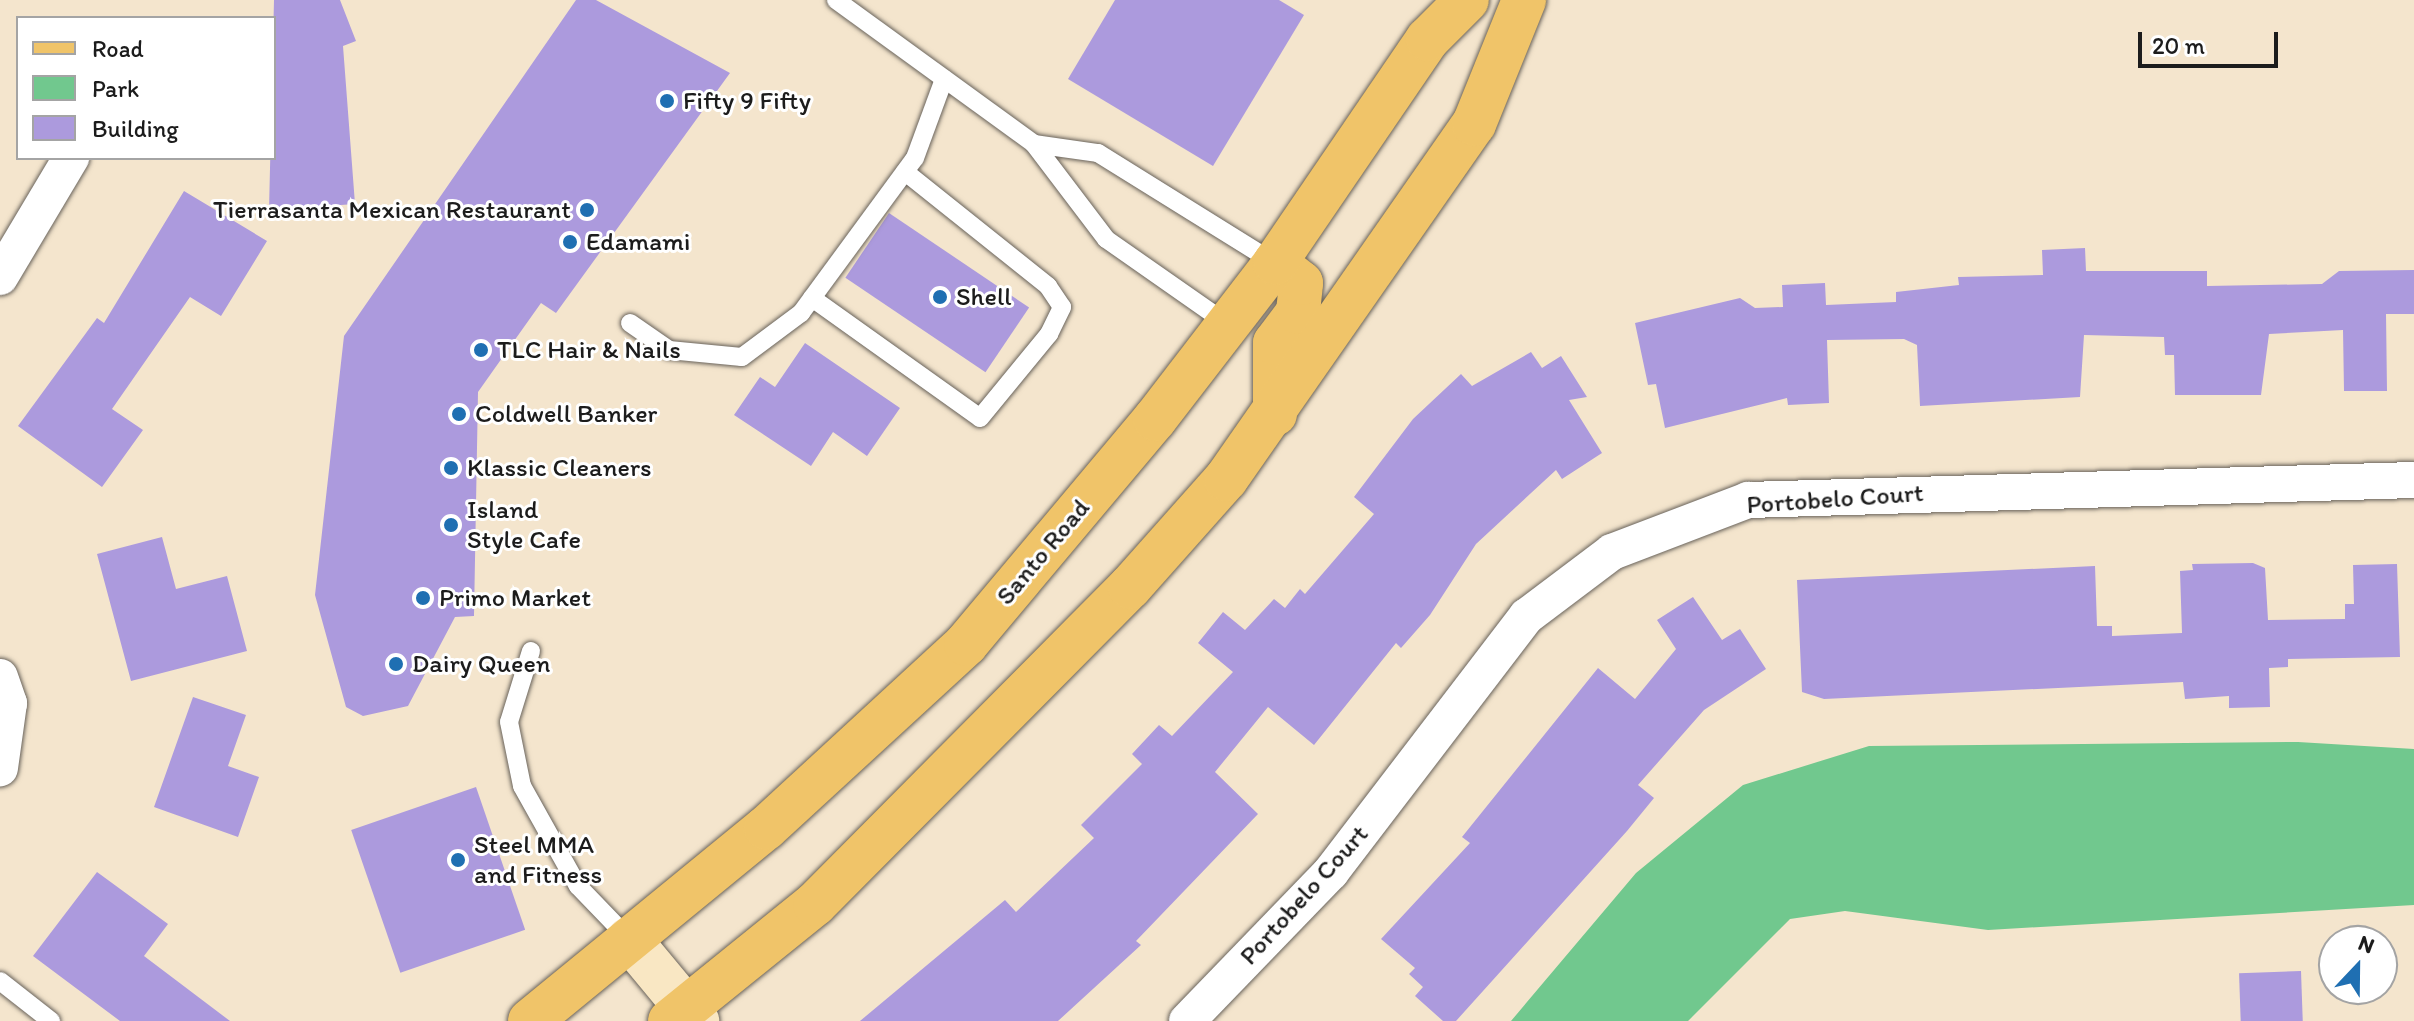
<!DOCTYPE html>
<html>
<head>
<meta charset="utf-8">
<style>
	body { margin:0 }
	#map { position:relative; width:2414px; height:1021px; overflow:hidden; background:#f4e5cd; font-family:Itim,sans-serif }
	div>[style] { position:absolute }
	.green>* { inset:0; background:#71c88e }
	.building>* { inset:0; background:#ac9add; transform-origin:0 0 }
	.roads { filter:drop-shadow(0 0 2px #68625a) drop-shadow(0 0 2px #68625a) }
	.lane>* { height:18px; margin:-9px; padding:0 9px; transform-origin:9px; border-radius:9px; background:#fff }
	.street>* { height:36px; margin:-18px; padding:0 18px; transform-origin:18px; border-radius:18px; background:#fff }
	.secondary>* { height:44px; margin:-22px; padding:0 22px; transform-origin:22px; border-radius:22px; background:#f9e7c3 }
	.primary>* { height:44px; margin:-22px; padding:0 22px; transform-origin:22px; border-radius:22px; background:#f0c469 }
	.dots>* { width:22px; height:22px; translate:-50% -50%; box-sizing:border-box; border:4px solid #fff; border-radius:50% }
	span { translate:-50% -50%; white-space:nowrap; text-align:center; line-height:1.15; -webkit-text-stroke:6px #fff; paint-order:stroke }
	.poi-label { font-size:26px; color:#1c1c1c }
	.left { translate:0 -50%; text-align:left }
	.right { translate:-100% -50%; text-align:right }
	.street-label { font-size:26px; color:#1c1c1c }
	.legend { position:absolute; left:16px; top:16px; width:260px; height:144px; box-sizing:border-box; background:#fff; border:2px solid #a4a4a4; margin:0; padding:10px 14px; list-style:none; font-size:24px; color:#1c1c1c }
	.legend li { display:flex; align-items:center; gap:16px; height:40px }
	.legend b { width:40px; border:2px solid #a4a4a4 }
	.north { position:absolute; left:2318px; top:925px; width:80px; height:80px; box-sizing:border-box; background:#fff; border:2px solid #a4a4a4; border-radius:50%; rotate:22deg; font-size:22px; font-weight:700; line-height:32px; text-align:center; color:#1c1c1c }
	.north::after { content:''; display:block; margin:auto; width:28px; height:36px; background:#1f6fb2; clip-path:polygon(50% 0,100% 100%,50% 72%,0 100%) }
	.scale { position:absolute; left:2138px; top:32px; width:140px; height:36px; box-sizing:border-box; border:4px solid #1c1c1c; border-top:0; padding-left:10px; font-size:24px; line-height:28px; white-space:nowrap; color:#1c1c1c; -webkit-text-stroke:6px #fff; paint-order:stroke }
</style>
</head>
<body>
<div id="map">
	<div class="green">
		<div style="clip-path:polygon(2298px 742px,2414px 749px,2414px 905px,1988px 930px,1845px 911px,1790px 919px,1688px 1021px,1511px 1021px,1636px 873px,1743px 785px,1869px 746px)"></div>
	</div>
	<div class="building">
		<div style="clip-path:polygon(274px 0,340px 0,356px 41px,343px 46px,355px 204px,269px 210px)"></div>
		<div style="clip-path:polygon(576px 0,596px 0,730px 73px,556px 313px,541px 303px,478px 392px,474px 616px,455px 617px,408px 706px,363px 716px,346px 707px,315px 595px,344px 336px)"></div>
		<div style="clip-path:polygon(1115px 0,1279px 0,1304px 15px,1213px 166px,1068px 79px)"></div>
		<div style="clip-path:polygon(184px 191px,267px 241px,221px 316px,190px 297px,112px 409px,143px 430px,102px 487px,18px 426px,97px 318px,104px 323px)"></div>
		<div style="left:889px;top:213px;width:169px;height:78px;rotate:34deg"></div>
		<div style="clip-path:polygon(2085px 248px,2086px 271px,2207px 271px,2207px 286px,2322px 284px,2339px 271px,2414px 270px,2414px 314px,2386px 314px,2387px 391px,2344px 391px,2343px 330px,2269px 334px,2261px 395px,2175px 395px,2174px 355px,2165px 355px,2164px 337px,2084px 335px,2080px 397px,1920px 406px,1917px 345px,1904px 339px,1827px 340px,1829px 403px,1788px 405px,1787px 398px,1665px 428px,1656px 384px,1648px 385px,1635px 323px,1740px 298px,1755px 308px,1783px 307px,1782px 285px,1825px 283px,1826px 305px,1896px 302px,1896px 292px,1959px 285px,1958px 277px,2043px 275px,2042px 250px)"></div>
		<div style="clip-path:polygon(805px 343px,900px 408px,867px 456px,833px 432px,811px 466px,734px 415px,760px 377px,775px 387px)"></div>
		<div style="clip-path:polygon(1531px 352px,1542px 368px,1561px 356px,1587px 397px,1569px 400px,1602px 453px,1562px 479px,1556px 470px,1476px 544px,1430px 615px,1401px 648px,1396px 643px,1314px 745px,1268px 707px,1215px 772px,1258px 814px,1136px 941px,1141px 945px,1058px 1021px,860px 1021px,1005px 900px,1016px 912px,1094px 838px,1081px 825px,1142px 764px,1132px 754px,1159px 725px,1172px 736px,1233px 672px,1198px 643px,1223px 612px,1245px 630px,1274px 599px,1285px 608px,1300px 589px,1305px 594px,1374px 514px,1354px 497px,1413px 419px,1461px 374px,1472px 386px)"></div>
		<div style="clip-path:polygon(162px 537px,176px 589px,227px 576px,247px 651px,131px 681px,97px 554px)"></div>
		<div style="clip-path:polygon(2253px 563px,2265px 568px,2268px 620px,2345px 619px,2345px 604px,2354px 604px,2353px 565px,2397px 564px,2400px 657px,2288px 659px,2288px 667px,2269px 668px,2270px 707px,2229px 708px,2229px 696px,2185px 699px,2183px 682px,1824px 699px,1802px 692px,1797px 580px,2095px 566px,2097px 626px,2112px 626px,2112px 636px,2182px 633px,2180px 571px,2193px 570px,2192px 564px)"></div>
		<div style="clip-path:polygon(1693px 597px,1722px 640px,1740px 629px,1766px 669px,1704px 710px,1638px 785px,1654px 798px,1627px 831px,1456px 1021px,1443px 1021px,1415px 996px,1423px 987px,1409px 974px,1415px 968px,1381px 939px,1470px 843px,1462px 837px,1598px 668px,1635px 699px,1676px 649px,1657px 620px)"></div>
		<div style="clip-path:polygon(193px 697px,246px 715px,228px 766px,259px 777px,238px 837px,154px 807px)"></div>
		<div style="left:476px;top:787px;width:151px;height:132px;rotate:71deg"></div>
		<div style="clip-path:polygon(97px 872px,168px 924px,144px 956px,230px 1021px,120px 1021px,33px 956px)"></div>
		<div style="left:2301px;top:971px;width:50px;height:62px;rotate:88deg"></div>
	</div>
	<div class="roads">
		<div class="lane">
			<div style="left:836px;top:0;width:245px;rotate:36deg"></div>
			<div style="left:1034px;top:144px;width:119px;rotate:52.8deg"></div>
			<div style="left:1106px;top:239px;width:146px;rotate:35deg"></div>
			<div style="left:1034px;top:144px;width:65px;rotate:8deg"></div>
			<div style="left:1098px;top:153px;width:208px;rotate:31.9deg"></div>
			<div style="left:812px;top:298px;width:206px;rotate:35.5deg"></div>
			<div style="left:980px;top:418px;width:109px;rotate:-50.6deg"></div>
			<div style="left:1049px;top:334px;width:30px;rotate:-64deg"></div>
			<div style="left:1062px;top:307px;width:25px;rotate:-124deg"></div>
			<div style="left:1048px;top:286px;width:183px;rotate:-141.4deg"></div>
			<div style="left:630px;top:323px;width:47px;rotate:34.7deg"></div>
			<div style="left:669px;top:350px;width:73px;rotate:5.5deg"></div>
			<div style="left:742px;top:357px;width:74px;rotate:-36.7deg"></div>
			<div style="left:801px;top:313px;width:192px;rotate:-53.7deg"></div>
			<div style="left:915px;top:158px;width:84px;rotate:-69.8deg"></div>
			<div style="left:531px;top:651px;width:74px;rotate:107.2deg"></div>
			<div style="left:509px;top:722px;width:65px;rotate:78.5deg"></div>
			<div style="left:522px;top:786px;width:115px;rotate:60.8deg"></div>
			<div style="left:578px;top:886px;width:74px;rotate:46.1deg"></div>
			<div style="left:0;top:981px;width:65px;rotate:38.1deg"></div>
		</div>
		<div class="street">
			<div style="left:0;top:277px;width:139px;rotate:-59.2deg"></div>
			<div style="left:0;top:677px;width:28px;rotate:71deg"></div>
			<div style="left:9px;top:703px;width:66px;rotate:97.9deg"></div>
			<div style="left:1187px;top:1021px;width:207px;rotate:-46deg"></div>
			<div style="left:1331px;top:872px;width:322px;rotate:-52.6deg"></div>
			<div style="left:1527px;top:616px;width:106px;rotate:-37deg"></div>
			<div style="left:1612px;top:552px;width:146px;rotate:-20.9deg"></div>
			<div style="left:1748px;top:500px;width:666px;rotate:-1.72deg"></div>
		</div>
		<div class="secondary">
			<div style="left:629px;top:939px;width:107px;rotate:50.3deg"></div>
		</div>
		<div class="primary">
			<div style="left:1275px;top:414px;width:71px;rotate:-90deg"></div>
			<div style="left:1275px;top:343px;width:39px;rotate:-53deg"></div>
			<div style="left:1298px;top:312px;width:29px;rotate:-84deg"></div>
			<div style="left:1301px;top:283px;width:33px;rotate:-142deg"></div>
			<div style="left:530px;top:1021px;width:305px;rotate:-39.3deg"></div>
			<div style="left:766px;top:828px;width:272px;rotate:-42.6deg"></div>
			<div style="left:966px;top:644px;width:294px;rotate:-50deg"></div>
			<div style="left:1155px;top:419px;width:197px;rotate:-52.4deg"></div>
			<div style="left:1275px;top:263px;width:271px;rotate:-55.7deg"></div>
			<div style="left:1428px;top:39px;width:55px;rotate:-45deg"></div>
			<div style="left:670px;top:1021px;width:186px;rotate:-38.9deg"></div>
			<div style="left:815px;top:904px;width:447px;rotate:-45.2deg"></div>
			<div style="left:1130px;top:587px;width:144px;rotate:-48.4deg"></div>
			<div style="left:1226px;top:479px;width:433px;rotate:-55.1deg"></div>
			<div style="left:1474px;top:124px;width:134px;rotate:-68deg"></div>
		</div>
	</div>
	<div class="dots">
		<div style="left:667px;top:101px;background:#1f6fb2"></div>
		<div style="left:587px;top:210px;background:#1f6fb2"></div>
		<div style="left:570px;top:242px;background:#1f6fb2"></div>
		<div style="left:940px;top:297px;background:#1f6fb2"></div>
		<div style="left:481px;top:350px;background:#1f6fb2"></div>
		<div style="left:459px;top:414px;background:#1f6fb2"></div>
		<div style="left:451px;top:468px;background:#1f6fb2"></div>
		<div style="left:451px;top:525px;background:#1f6fb2"></div>
		<div style="left:423px;top:598px;background:#1f6fb2"></div>
		<div style="left:396px;top:664px;background:#1f6fb2"></div>
		<div style="left:458px;top:860px;background:#1f6fb2"></div>
	</div>
	<div class="poi-label">
		<span class="left" style="left:683px;top:101px">Fifty 9 Fifty</span>
		<span class="right" style="left:571px;top:210px">Tierrasanta Mexican Restaurant</span>
		<span class="left" style="left:586px;top:242px">Edamami</span>
		<span class="left" style="left:956px;top:297px">Shell</span>
		<span class="left" style="left:497px;top:350px">TLC Hair &amp; Nails</span>
		<span class="left" style="left:475px;top:414px">Coldwell Banker</span>
		<span class="left" style="left:467px;top:468px">Klassic Cleaners</span>
		<span class="left" style="left:467px;top:525px">Island<br>Style Cafe</span>
		<span class="left" style="left:439px;top:598px">Primo Market</span>
		<span class="left" style="left:412px;top:664px">Dairy Queen</span>
		<span class="left" style="left:474px;top:860px">Steel MMA<br>and Fitness</span>
	</div>
	<div class="street-label">
		<span style="left:1835px;top:499px;rotate:-4deg">Portobelo Court</span>
		<span style="left:1043px;top:552px;rotate:-50deg">Santo Road</span>
		<span style="left:1304px;top:895px;rotate:-48deg">Portobelo Court</span>
	</div>
	<ul class="legend">
	<li><b style="height:10px;background:#f0c469"></b>Road</li>
	<li><b style="height:22px;background:#71c88e"></b>Park</li>
	<li><b style="height:22px;background:#ac9add"></b>Building</li>
	</ul>
	<div class="north">N</div>
	<div class="scale">20 m</div>
</div>
</body>
</html>
